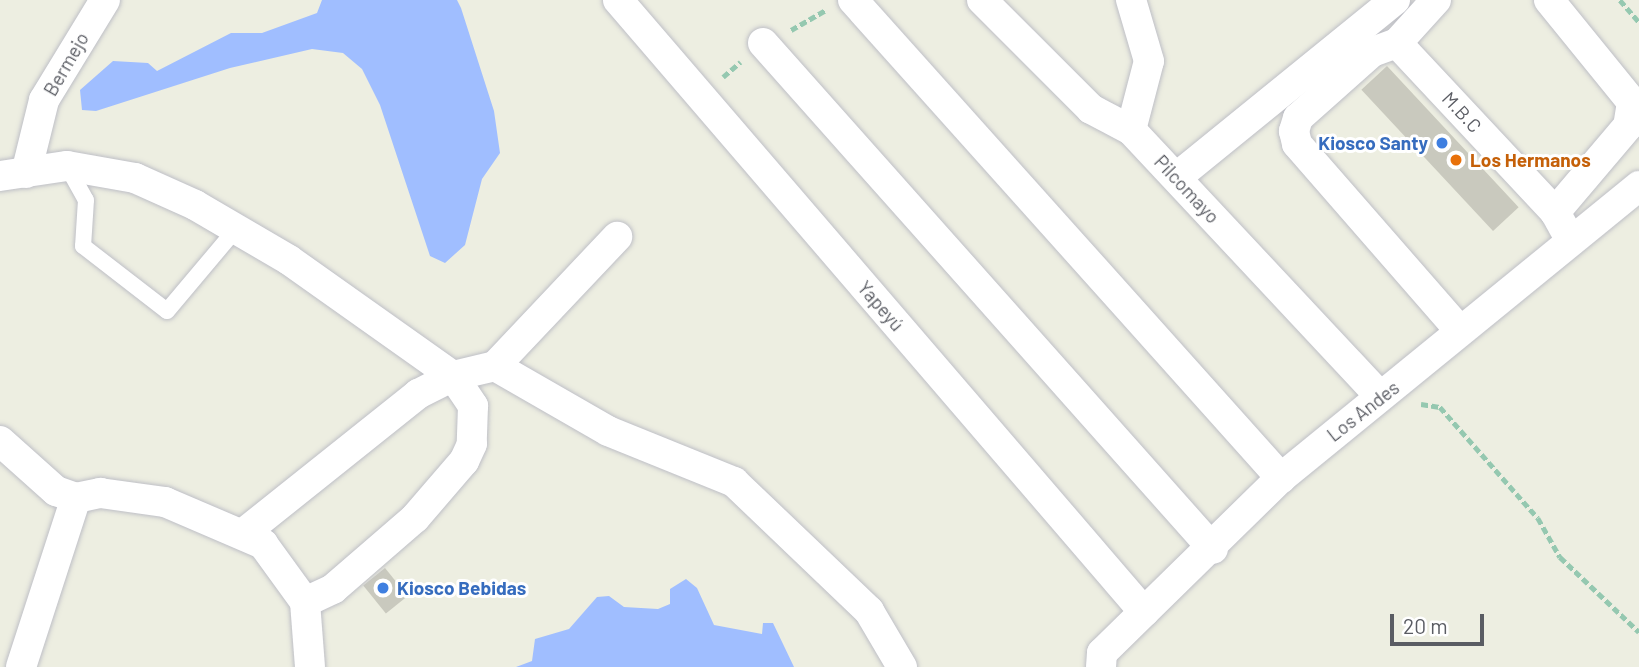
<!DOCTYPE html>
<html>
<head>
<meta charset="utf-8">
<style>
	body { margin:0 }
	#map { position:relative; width:1639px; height:667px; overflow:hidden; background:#edeee1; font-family:Barlow,sans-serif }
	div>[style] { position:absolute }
	.water>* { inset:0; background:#a0beff }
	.building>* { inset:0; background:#c9c9be; transform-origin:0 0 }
	.path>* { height:4.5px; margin-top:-2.25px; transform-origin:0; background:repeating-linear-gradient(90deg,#95c8b0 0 7px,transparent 0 10.5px) }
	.roads { filter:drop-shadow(0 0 2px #bebfc6) drop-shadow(0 0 2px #bebfc6) }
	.lane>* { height:16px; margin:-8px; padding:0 8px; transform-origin:8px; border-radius:8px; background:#fff }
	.street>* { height:30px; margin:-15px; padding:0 15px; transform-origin:15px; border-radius:15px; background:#fff }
	.dots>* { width:19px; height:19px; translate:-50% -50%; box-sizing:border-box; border:4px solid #fff; border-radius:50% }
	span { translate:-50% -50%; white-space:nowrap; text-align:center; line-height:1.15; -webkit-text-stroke:6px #fff; paint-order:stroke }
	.street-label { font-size:19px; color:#5a5c63 }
	.shop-label { font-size:19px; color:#366cbe; font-weight:700 }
	.right { translate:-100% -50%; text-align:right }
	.left { translate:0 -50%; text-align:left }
	.food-label { font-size:19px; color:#c56008; font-weight:700 }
	.scale { position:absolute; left:1390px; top:614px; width:94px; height:32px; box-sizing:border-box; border:4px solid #5a5c63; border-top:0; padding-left:9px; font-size:21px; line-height:24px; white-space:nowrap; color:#5a5c63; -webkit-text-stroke:5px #fff; paint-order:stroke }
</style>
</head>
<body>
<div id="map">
	<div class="water">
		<div style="clip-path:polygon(322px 0,457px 0,461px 8px,494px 111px,500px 153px,482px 179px,465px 245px,445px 263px,430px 256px,380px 105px,362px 69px,343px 53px,312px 49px,230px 68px,96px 111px,82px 110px,80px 90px,113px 61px,148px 63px,157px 71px,231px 33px,262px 33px,317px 13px)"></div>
		<div style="clip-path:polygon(686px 579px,697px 588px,714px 625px,762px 634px,763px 623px,773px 623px,794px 667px,516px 667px,532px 661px,535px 639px,569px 629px,597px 597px,609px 596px,624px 607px,658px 609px,670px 604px,670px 589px)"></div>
	</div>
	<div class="building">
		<div style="left:1387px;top:66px;width:193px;height:35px;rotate:47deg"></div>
		<div style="left:385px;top:568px;width:36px;height:28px;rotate:51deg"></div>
	</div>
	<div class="path">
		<div style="left:1620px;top:0;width:29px;rotate:49deg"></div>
		<div style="left:791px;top:30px;width:39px;rotate:-30deg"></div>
		<div style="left:723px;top:77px;width:23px;rotate:-41deg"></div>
		<div style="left:1421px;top:404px;width:19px;rotate:9deg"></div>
		<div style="left:1440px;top:407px;width:148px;rotate:48.6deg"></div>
		<div style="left:1538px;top:518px;width:45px;rotate:60.6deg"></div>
		<div style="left:1560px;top:557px;width:109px;rotate:43.5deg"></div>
	</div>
	<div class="roads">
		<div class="lane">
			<div style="left:67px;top:166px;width:39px;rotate:61deg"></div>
			<div style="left:86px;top:200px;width:46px;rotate:93.7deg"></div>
			<div style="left:83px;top:246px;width:106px;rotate:37.7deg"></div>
			<div style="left:167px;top:311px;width:107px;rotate:-49.9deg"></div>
		</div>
		<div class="street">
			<div style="left:618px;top:0;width:807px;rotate:49.32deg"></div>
			<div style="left:853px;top:0;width:642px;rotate:48.16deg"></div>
			<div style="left:982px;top:0;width:154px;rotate:45deg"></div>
			<div style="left:1091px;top:109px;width:45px;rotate:27.7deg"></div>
			<div style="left:1131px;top:130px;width:363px;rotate:46.9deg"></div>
			<div style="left:1436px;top:0;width:58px;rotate:132.2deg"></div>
			<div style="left:1397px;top:43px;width:27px;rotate:160deg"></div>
			<div style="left:1372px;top:52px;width:99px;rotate:138.3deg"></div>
			<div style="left:1298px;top:118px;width:14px;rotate:107deg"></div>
			<div style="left:1294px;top:131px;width:13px;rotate:77deg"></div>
			<div style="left:1297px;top:144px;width:248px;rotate:48.9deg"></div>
			<div style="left:1549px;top:0;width:132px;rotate:50.9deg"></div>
			<div style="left:1632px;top:102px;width:24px;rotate:99deg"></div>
			<div style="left:1628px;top:126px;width:113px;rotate:130.3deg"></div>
			<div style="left:1555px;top:212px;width:33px;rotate:61deg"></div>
			<div style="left:763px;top:43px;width:677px;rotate:48.35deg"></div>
			<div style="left:1397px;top:43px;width:231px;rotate:46.9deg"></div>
			<div style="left:1131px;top:130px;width:71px;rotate:-75.4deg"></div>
			<div style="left:1149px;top:61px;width:64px;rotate:-106.4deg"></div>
			<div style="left:26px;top:173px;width:75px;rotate:-76.1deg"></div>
			<div style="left:44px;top:100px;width:117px;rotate:-58.6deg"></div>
			<div style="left:0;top:176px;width:68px;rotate:-8.5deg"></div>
			<div style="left:67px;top:166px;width:69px;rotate:10deg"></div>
			<div style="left:135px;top:178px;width:66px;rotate:24.2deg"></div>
			<div style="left:195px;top:205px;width:109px;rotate:30.3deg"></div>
			<div style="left:289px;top:260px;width:201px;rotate:35.3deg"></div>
			<div style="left:453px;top:376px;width:36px;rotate:56deg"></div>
			<div style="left:473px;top:406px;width:38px;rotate:92deg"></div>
			<div style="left:472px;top:444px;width:19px;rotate:115deg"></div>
			<div style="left:464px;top:461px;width:75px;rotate:130.7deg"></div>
			<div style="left:415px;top:518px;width:108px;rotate:139.1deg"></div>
			<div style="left:333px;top:589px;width:31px;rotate:155deg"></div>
			<div style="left:1177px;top:177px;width:281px;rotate:-39.1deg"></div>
			<div style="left:495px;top:366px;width:130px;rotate:29.9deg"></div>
			<div style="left:608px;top:431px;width:136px;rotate:22deg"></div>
			<div style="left:734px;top:482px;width:187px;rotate:43.7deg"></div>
			<div style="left:869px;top:611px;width:65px;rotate:59.5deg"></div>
			<div style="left:0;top:441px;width:75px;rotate:41.8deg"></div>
			<div style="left:56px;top:491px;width:21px;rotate:19deg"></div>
			<div style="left:244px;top:533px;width:223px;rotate:-38.6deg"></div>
			<div style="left:418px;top:394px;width:39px;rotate:-27deg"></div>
			<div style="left:453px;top:376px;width:43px;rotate:-13.4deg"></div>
			<div style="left:495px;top:366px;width:178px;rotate:-46.6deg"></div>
			<div style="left:21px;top:667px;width:178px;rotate:-72deg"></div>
			<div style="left:76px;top:498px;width:25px;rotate:-12deg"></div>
			<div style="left:100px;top:493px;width:66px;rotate:7.9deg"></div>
			<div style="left:165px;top:502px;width:107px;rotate:23.2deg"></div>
			<div style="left:263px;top:544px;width:72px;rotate:54.1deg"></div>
			<div style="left:305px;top:602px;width:65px;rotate:85.6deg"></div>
			<div style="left:1101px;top:667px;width:14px;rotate:-86deg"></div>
			<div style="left:1102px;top:653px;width:250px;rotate:-44.4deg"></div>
			<div style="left:1281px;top:478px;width:462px;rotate:-39.2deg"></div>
		</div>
	</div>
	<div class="dots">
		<div style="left:1442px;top:143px;background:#3f7fe0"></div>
		<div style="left:1456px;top:160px;background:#e8710a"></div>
		<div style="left:383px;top:588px;background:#3f7fe0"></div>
	</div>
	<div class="street-label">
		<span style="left:66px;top:64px;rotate:-60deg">Bermejo</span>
		<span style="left:1462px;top:112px;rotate:47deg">M.B.C</span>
		<span style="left:1187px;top:189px;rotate:47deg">Pilcomayo</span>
		<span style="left:881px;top:306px;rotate:49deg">Yapeyú</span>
		<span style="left:1363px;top:411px;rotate:-38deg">Los Andes</span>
	</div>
	<div class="shop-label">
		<span class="right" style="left:1428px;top:143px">Kiosco Santy</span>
		<span class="left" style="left:397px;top:588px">Kiosco Bebidas</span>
	</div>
	<div class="food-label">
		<span class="left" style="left:1470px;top:160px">Los Hermanos</span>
	</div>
	<div class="scale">20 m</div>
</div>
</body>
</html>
